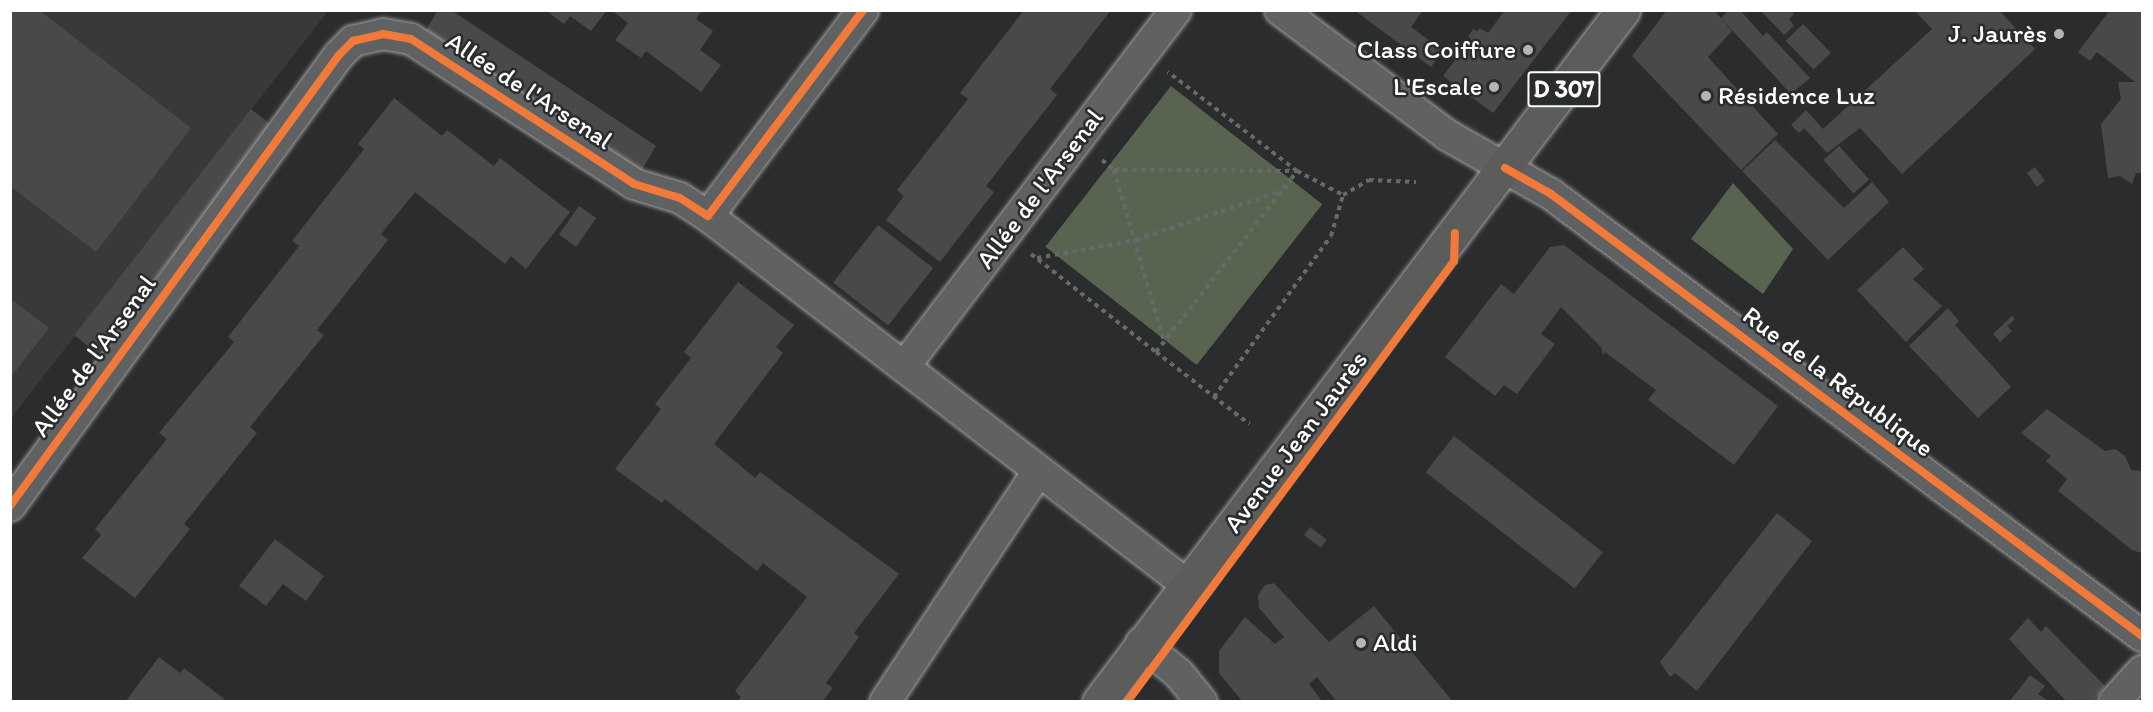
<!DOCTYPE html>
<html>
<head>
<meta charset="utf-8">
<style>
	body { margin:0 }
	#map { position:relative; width:2153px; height:712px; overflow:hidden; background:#2b2c2d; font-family:Itim,sans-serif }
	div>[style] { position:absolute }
	.built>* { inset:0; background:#3b3938 }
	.green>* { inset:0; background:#58644f; transform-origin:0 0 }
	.building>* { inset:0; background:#4b4948; transform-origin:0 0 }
	.path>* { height:4px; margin-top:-2px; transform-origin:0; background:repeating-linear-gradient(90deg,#686969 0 4.5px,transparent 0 9px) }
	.roads { filter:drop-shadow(0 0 2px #a0a0a0) drop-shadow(0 0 2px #a0a0a0) }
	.minor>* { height:30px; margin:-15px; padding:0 15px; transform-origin:15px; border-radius:15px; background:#606162 }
	.primary>* { height:33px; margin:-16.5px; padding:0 16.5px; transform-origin:16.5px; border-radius:16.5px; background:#5c5d5a }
	.cycleway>* { height:8px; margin:-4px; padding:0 4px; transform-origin:4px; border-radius:4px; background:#f17a3a }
	.dots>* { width:16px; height:16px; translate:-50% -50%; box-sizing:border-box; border:3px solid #2a2d2e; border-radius:50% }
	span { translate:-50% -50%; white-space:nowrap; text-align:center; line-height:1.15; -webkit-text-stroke:5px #2a2d2e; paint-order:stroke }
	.shield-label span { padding:2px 4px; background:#2a2d2e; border:2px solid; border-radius:4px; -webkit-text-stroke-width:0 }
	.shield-label { font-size:24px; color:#fff; font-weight:700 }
	.poi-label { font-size:26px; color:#fff }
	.right { translate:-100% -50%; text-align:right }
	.left { translate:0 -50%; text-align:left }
	.street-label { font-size:26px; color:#fff }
	.frame { position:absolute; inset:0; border:12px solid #fff; pointer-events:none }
</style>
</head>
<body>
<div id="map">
	<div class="built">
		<div style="clip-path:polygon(11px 11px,328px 11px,11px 418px)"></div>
	</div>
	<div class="green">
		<div style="left:1171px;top:86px;width:192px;height:204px;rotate:38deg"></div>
		<div style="clip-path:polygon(1733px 183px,1793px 249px,1763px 294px,1691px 239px)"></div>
	</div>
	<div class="building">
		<div style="clip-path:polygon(10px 10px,39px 10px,191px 128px,96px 252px,10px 186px)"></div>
		<div style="clip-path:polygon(438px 10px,451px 10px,656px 146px,641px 171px,426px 30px)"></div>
		<div style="clip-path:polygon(545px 10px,607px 10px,591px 31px,570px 16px,564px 24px)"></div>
		<div style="clip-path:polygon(611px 10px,702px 10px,696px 19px,713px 31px,700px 50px,721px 65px,701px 92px,646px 51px,641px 58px,615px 40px,628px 23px)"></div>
		<div style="clip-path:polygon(1024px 10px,1111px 10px,1050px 89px,1057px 95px,986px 186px,994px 192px,940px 262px,886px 220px,904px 196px,897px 190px,968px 99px,960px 93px)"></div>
		<div style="clip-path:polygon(1354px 10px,1423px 10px,1411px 27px,1444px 51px,1431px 67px)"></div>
		<div style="clip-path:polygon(1505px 10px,1572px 10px,1493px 113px,1443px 76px,1471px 39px,1468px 37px,1473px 29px,1477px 31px,1480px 28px,1488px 33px)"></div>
		<div style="clip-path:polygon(1667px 10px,1714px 10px,1732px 31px,1708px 57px,1778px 134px,1741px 170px,1632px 56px)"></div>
		<div style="clip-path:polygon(1729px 10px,1740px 10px,1763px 36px,1767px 32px,1810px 78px,1791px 94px,1721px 18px)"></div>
		<div style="clip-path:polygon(1760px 10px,1791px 10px,1794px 14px,1789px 19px,1794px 26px,1784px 35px)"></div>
		<div style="clip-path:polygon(1914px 10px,1999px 10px,2035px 49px,1902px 174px,1860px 128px,1827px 153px,1804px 128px,1799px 133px,1791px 125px,1806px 110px,1823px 129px,1932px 29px)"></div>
		<div style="clip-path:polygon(2110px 10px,2142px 10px,2142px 173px,2136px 173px,2132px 184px,2120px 176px,2108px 178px,2101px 124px,2121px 99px,2118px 82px,2135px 82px,2097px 52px,2090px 61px,2078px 52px)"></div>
		<div style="left:1803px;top:24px;width:40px;height:24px;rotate:46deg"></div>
		<div style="clip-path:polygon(394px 98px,442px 136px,447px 130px,494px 166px,500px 158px,570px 212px,526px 269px,511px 256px,505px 264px,415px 192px,381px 234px,388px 240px,317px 330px,324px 335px,250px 427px,257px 433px,184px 524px,190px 529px,135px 598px,82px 558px,101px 535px,95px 529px,167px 439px,159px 433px,234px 342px,228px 337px,299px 246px,292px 241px,364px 149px,358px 144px)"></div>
		<div style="left:251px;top:109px;width:29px;height:287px;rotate:38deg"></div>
		<div style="clip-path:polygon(1775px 140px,1844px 208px,1872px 182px,1889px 202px,1828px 260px,1742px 171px)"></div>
		<div style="left:1839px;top:146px;width:45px;height:21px;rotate:48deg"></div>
		<div style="left:2035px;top:167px;width:17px;height:10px;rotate:54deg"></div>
		<div style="left:579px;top:206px;width:21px;height:35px;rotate:35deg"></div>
		<div style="left:878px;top:225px;width:70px;height:73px;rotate:38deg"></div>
		<div style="clip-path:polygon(1564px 245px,1778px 406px,1734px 465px,1648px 400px,1656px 390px,1605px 352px,1603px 355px,1601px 347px,1561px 307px,1541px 334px,1555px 344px,1517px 394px,1504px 385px,1495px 396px,1445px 357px,1501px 284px,1514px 294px,1550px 247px)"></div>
		<div style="clip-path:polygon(1903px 247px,1924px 269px,1913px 279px,1942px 306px,1906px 342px,1857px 290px)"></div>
		<div style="clip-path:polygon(738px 282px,794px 325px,776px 347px,783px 353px,714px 444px,755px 478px,760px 472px,899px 574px,854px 633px,859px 637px,826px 683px,833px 688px,822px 702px,737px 702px,741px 697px,735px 691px,807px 597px,763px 563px,757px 571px,665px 499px,662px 503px,615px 469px,661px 409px,655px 404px,691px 358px,684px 352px)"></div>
		<div style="clip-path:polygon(10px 298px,49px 328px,10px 378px)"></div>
		<div style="clip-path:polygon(1948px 308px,1959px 321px,1955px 325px,2011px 387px,1978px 418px,1909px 346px)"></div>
		<div style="clip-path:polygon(2012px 316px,2015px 319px,2007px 326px,2012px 331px,2000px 342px,1993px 334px)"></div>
		<div style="clip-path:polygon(2047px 409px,2105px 451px,2115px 449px,2125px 456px,2131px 470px,2142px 471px,2142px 553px,2132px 550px,2058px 491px,2067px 479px,2046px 461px,2051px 456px,2021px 433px)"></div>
		<div style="left:1454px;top:436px;width:189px;height:46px;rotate:38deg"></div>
		<div style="clip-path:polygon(1777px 513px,1812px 541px,1697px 691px,1675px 673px,1670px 677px,1660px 662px)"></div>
		<div style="left:1310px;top:527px;width:21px;height:10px;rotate:37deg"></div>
		<div style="clip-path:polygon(275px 539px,324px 576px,306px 601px,283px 584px,266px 606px,239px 586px)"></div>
		<div style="clip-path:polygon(1274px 583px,1329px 642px,1374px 606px,1453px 702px,1337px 702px,1317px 677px,1309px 684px,1323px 702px,1243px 702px,1219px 673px,1219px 651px,1245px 617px,1275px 644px,1284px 637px,1259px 608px,1258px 595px,1265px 585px)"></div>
		<div style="clip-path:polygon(2028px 618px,2041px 632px,2046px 626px,2105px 686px,2093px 702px,2067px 702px,2009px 639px)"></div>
		<div style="clip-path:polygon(159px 657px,180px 673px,184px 668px,228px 702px,125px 702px)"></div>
		<div style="clip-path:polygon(2030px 675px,2045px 686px,2038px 694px,2050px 702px,2009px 702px)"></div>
	</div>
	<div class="path">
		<div style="left:1102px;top:160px;width:16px;rotate:40deg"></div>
		<div style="left:1114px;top:170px;width:183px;rotate:0.3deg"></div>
		<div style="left:1297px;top:171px;width:52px;rotate:27.6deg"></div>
		<div style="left:1343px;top:195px;width:30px;rotate:-30deg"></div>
		<div style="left:1369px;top:180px;width:47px;rotate:2.4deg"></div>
		<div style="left:1114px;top:170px;width:178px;rotate:73.7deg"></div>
		<div style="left:1031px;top:254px;width:159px;rotate:38.1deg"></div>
		<div style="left:1156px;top:352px;width:219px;rotate:-52deg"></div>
		<div style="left:1291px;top:179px;width:10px;rotate:-53deg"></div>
		<div style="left:1297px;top:171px;width:163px;rotate:-142.5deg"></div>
		<div style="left:1037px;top:258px;width:101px;rotate:-10.3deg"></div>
		<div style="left:1136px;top:240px;width:154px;rotate:-18.6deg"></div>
		<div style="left:1156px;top:352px;width:118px;rotate:37.7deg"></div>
		<div style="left:1214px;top:397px;width:199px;rotate:-54deg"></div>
		<div style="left:1331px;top:236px;width:43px;rotate:-73.7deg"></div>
	</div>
	<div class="roads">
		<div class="minor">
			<div style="left:1280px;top:10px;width:209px;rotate:36.8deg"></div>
			<div style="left:1447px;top:135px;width:120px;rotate:29.6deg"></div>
			<div style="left:1551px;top:194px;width:738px;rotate:36.79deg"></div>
			<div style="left:708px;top:216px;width:603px;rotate:37.59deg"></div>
			<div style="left:904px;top:367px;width:449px;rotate:-52.7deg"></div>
			<div style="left:10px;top:506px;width:558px;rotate:-53.89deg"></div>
			<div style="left:339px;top:55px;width:20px;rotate:-45deg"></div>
			<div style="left:353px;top:41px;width:31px;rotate:-13deg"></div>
			<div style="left:383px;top:34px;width:28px;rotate:10deg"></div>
			<div style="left:411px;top:39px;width:266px;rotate:33deg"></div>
			<div style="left:634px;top:184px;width:48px;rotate:16.9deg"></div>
			<div style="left:680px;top:198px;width:33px;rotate:33deg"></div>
			<div style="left:708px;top:216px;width:258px;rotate:-53deg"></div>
			<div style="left:1141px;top:643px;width:49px;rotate:39.2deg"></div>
			<div style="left:1179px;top:674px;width:36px;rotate:51deg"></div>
			<div style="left:885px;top:702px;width:276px;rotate:-56.4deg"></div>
			<div style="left:2114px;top:702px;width:42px;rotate:-47.9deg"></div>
		</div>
		<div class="primary">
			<div style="left:1099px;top:702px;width:868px;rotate:-52.87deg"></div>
		</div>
	</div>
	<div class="cycleway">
		<div style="left:1505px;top:168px;width:53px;rotate:29.5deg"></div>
		<div style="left:1551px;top:194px;width:738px;rotate:36.79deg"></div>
		<div style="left:10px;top:506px;width:558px;rotate:-53.89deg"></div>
		<div style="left:339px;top:55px;width:20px;rotate:-45deg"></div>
		<div style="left:353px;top:41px;width:31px;rotate:-13deg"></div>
		<div style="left:383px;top:34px;width:28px;rotate:10deg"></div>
		<div style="left:411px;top:39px;width:266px;rotate:33deg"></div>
		<div style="left:634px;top:184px;width:48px;rotate:16.9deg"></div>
		<div style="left:680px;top:198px;width:33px;rotate:33deg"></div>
		<div style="left:708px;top:216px;width:258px;rotate:-53deg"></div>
		<div style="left:1127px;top:702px;width:549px;rotate:-53.44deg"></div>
		<div style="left:1454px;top:261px;width:28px;rotate:-88deg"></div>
	</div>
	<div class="dots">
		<div style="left:2059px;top:34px;background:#b5b5b6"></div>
		<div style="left:1528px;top:50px;background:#b5b5b6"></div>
		<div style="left:1494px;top:87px;background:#b5b5b6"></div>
		<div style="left:1706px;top:96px;background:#b5b5b6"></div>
		<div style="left:1361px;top:643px;background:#b5b5b6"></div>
	</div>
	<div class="shield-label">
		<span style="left:1564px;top:89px">D 307</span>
	</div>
	<div class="poi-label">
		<span class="right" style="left:2047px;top:34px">J. Jaurès</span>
		<span class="right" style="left:1516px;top:50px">Class Coiffure</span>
		<span class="right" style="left:1482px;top:87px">L'Escale</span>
		<span class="left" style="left:1718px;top:96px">Résidence Luz</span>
		<span class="left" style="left:1373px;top:643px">Aldi</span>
	</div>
	<div class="street-label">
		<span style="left:529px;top:91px;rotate:33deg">Allée de l'Arsenal</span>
		<span style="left:1040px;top:189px;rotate:-53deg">Allée de l'Arsenal</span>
		<span style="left:94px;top:356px;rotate:-54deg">Allée de l'Arsenal</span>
		<span style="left:1838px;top:382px;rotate:37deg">Rue de la République</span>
		<span style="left:1296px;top:442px;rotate:-53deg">Avenue Jean Jaurès</span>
	</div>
	<div class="frame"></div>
</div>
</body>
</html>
